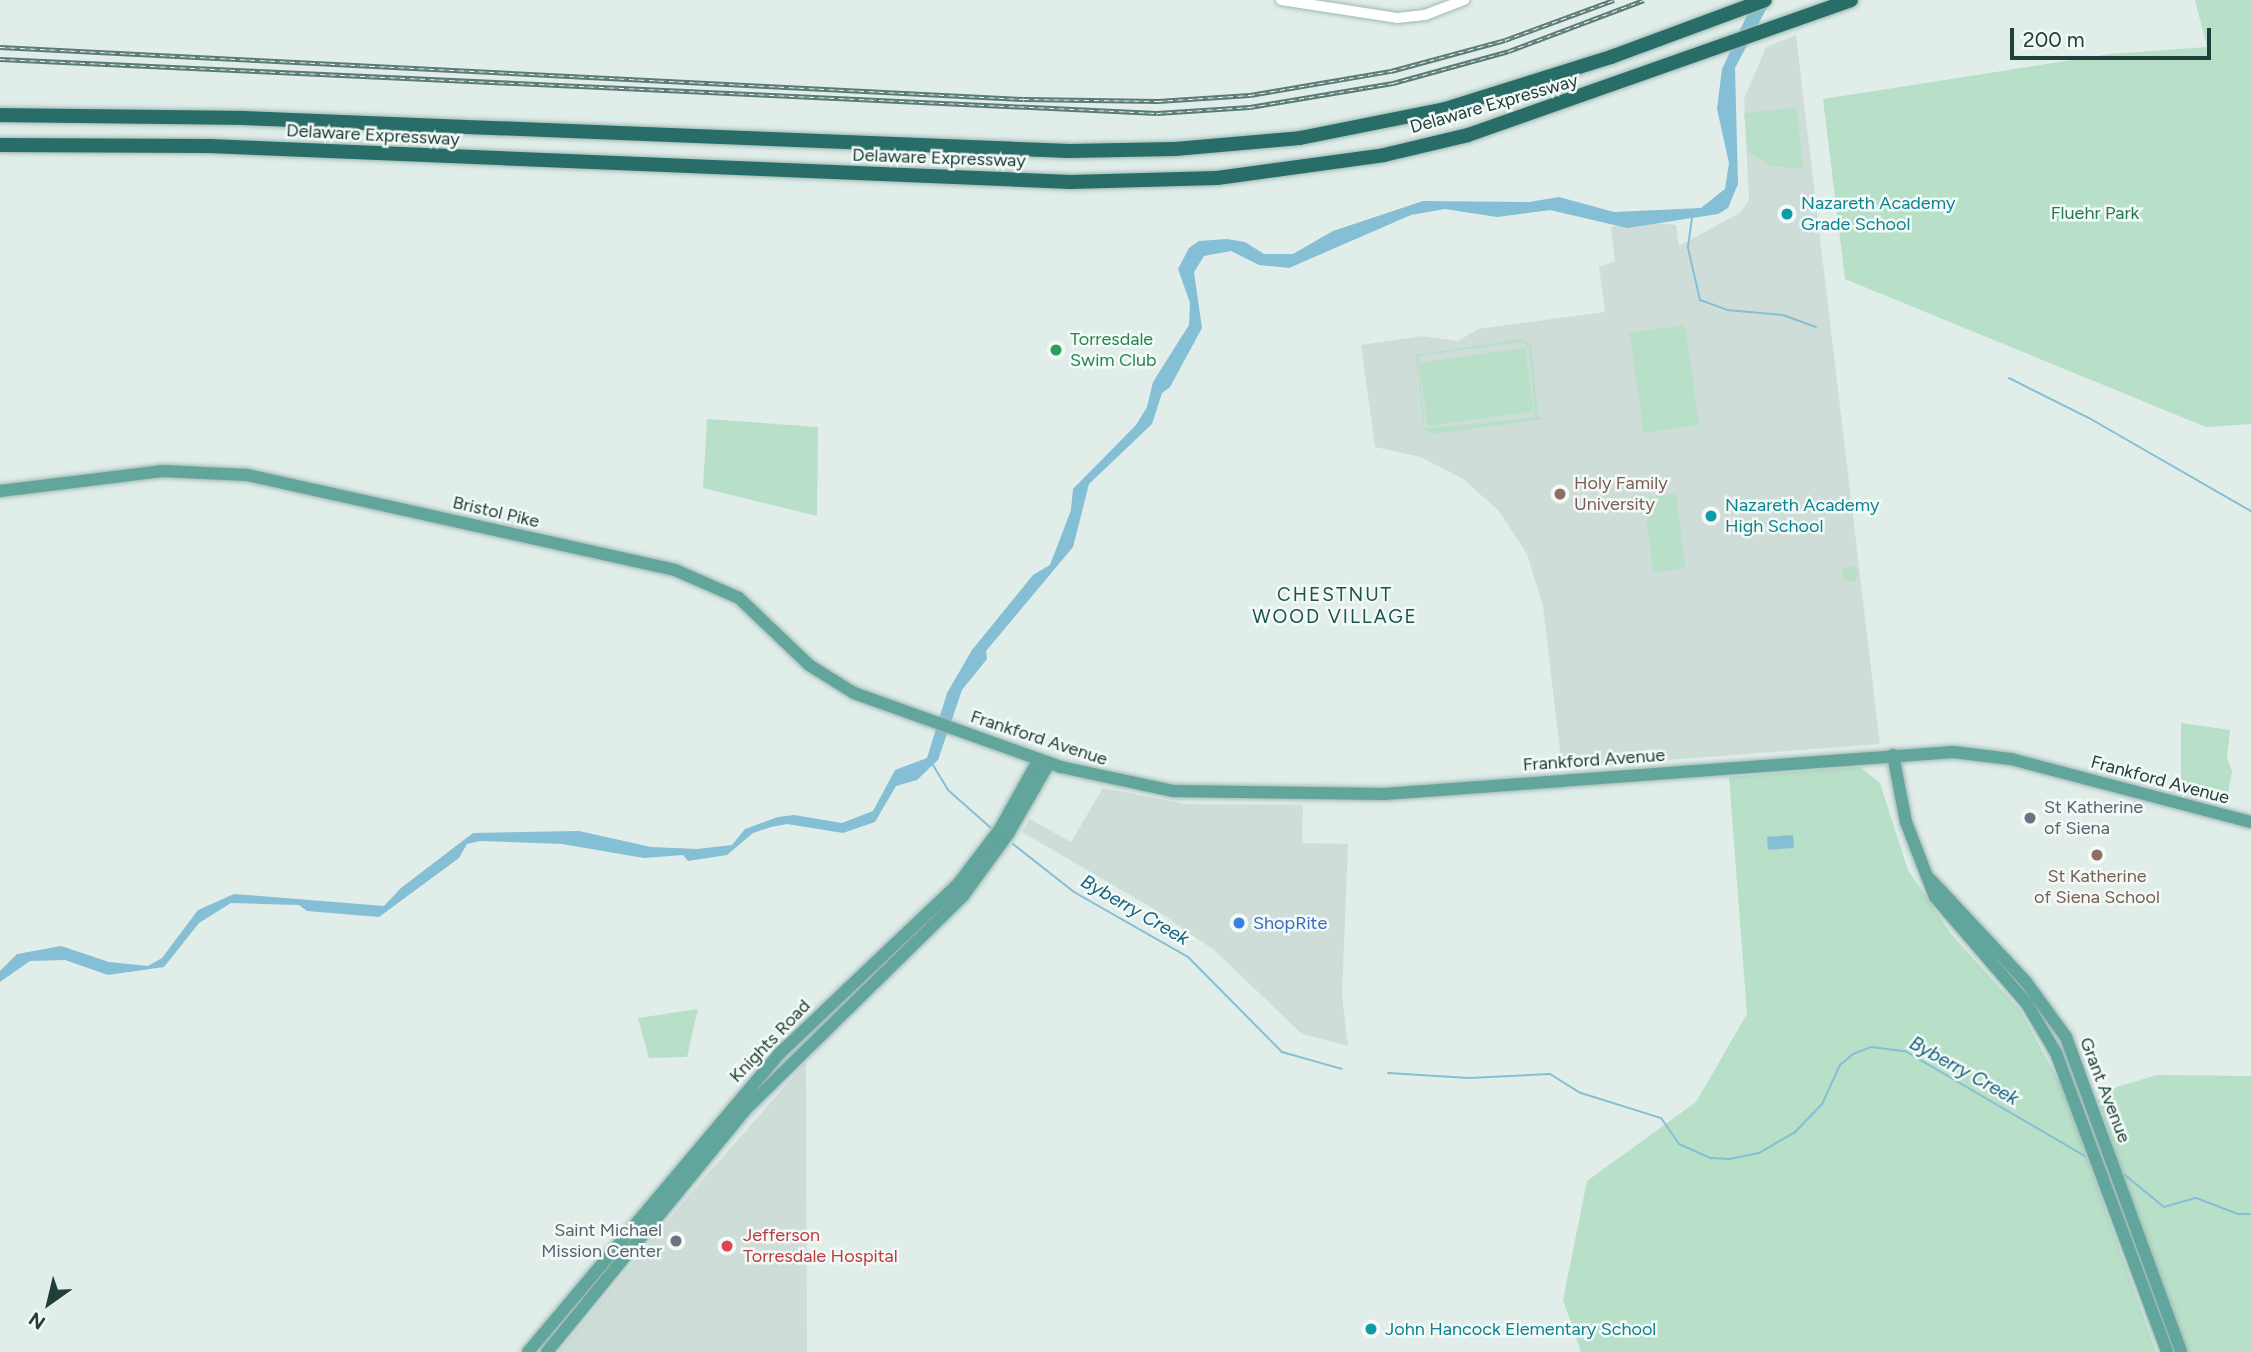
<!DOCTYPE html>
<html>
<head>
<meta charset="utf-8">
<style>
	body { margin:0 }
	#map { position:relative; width:2251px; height:1352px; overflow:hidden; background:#e1ede9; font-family:Figtree,sans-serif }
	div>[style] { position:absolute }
	.built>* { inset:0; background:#cfddd8 }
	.green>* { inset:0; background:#b8dfc8; transform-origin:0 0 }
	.round { border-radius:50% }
	.water>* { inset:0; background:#84bfd6; transform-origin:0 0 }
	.stream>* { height:2px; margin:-1px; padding:0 1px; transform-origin:1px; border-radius:1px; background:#84bfd6 }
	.roads { filter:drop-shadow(0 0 2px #9eb9b3) drop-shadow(0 0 2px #9eb9b3) }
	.secondary>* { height:10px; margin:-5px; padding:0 5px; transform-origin:5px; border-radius:5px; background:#fff }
	.primary>* { height:12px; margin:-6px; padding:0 6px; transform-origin:6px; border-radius:6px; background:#62a59d }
	.highway>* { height:14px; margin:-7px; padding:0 7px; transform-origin:7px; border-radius:7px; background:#296d68 }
	.rail>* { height:4.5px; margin-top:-2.25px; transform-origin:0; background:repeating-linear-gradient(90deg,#f2f9f6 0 5px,#5a7a76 0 10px); box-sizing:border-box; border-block:2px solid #5a7a76 }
	.dots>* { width:19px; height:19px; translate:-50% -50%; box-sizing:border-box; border:4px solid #f2f9f6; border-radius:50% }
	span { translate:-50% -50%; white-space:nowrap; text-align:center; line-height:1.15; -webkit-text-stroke:5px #f2f9f6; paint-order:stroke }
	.street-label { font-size:18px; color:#203f3a }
	.culture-label { font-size:18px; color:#0d838f }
	.left { translate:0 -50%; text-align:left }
	.park-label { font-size:18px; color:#277851 }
	.leisure-label { font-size:18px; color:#27864d }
	.education-label { font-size:18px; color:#785e54 }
	.worship-label { font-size:18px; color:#5b616d }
	.right { translate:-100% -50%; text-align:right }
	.shop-label { font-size:18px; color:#366cbe }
	.health-label { font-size:18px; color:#be3a42 }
	.neighbourhood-label { font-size:19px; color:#1a524c; letter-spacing:2px }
	.water-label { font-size:19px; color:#15607f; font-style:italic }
	.north { position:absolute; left:14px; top:1268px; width:70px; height:70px; -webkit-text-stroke:5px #f2f9f6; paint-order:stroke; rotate:214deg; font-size:19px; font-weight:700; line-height:28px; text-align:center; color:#203f3a }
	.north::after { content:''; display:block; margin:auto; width:24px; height:32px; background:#203f3a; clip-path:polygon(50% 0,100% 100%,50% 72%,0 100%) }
	.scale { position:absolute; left:2010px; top:28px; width:201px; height:32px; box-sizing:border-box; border:4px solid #203f3a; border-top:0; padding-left:9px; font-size:21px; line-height:24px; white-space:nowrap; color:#203f3a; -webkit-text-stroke:5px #f2f9f6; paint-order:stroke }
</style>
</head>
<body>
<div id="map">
	<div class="built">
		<div style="clip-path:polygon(1796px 35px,1880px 744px,1562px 768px,1543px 606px,1527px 554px,1499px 511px,1463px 479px,1421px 457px,1375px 447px,1361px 345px,1422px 336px,1458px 341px,1478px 329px,1605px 312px,1599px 267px,1615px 261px,1611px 227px,1647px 222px,1676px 225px,1679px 246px,1741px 212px,1749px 200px,1744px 99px,1766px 47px)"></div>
		<div style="clip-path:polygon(1103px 788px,1185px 804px,1303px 805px,1302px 843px,1348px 844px,1342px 996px,1348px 1046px,1302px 1034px,1214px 950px,1159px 912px,1022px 832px,1030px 819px,1071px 842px)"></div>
		<div style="clip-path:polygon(806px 1062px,807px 1352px,559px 1352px,685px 1200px)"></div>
	</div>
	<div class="green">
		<div style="clip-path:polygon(2195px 0,2251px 0,2251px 424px,2206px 427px,1845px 279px,1823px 99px,2110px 54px,2207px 47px)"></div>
		<div style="clip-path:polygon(1797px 108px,1803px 169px,1771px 166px,1748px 152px,1744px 113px)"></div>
		<div style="left:1685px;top:325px;width:101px;height:56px;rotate:82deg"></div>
		<div style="clip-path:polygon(evenodd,1521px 339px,1531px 345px,1538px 417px,1545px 419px,1432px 434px,1424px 430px,1416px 355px,1521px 339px,1521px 342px,1529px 347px,1535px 417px,1425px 429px,1418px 356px,1521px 342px)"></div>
		<div style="left:1525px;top:348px;width:64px;height:107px;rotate:82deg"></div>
		<div style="clip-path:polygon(707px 419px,818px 427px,817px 516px,703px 488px)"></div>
		<div style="left:1676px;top:494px;width:75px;height:32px;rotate:83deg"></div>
		<div class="round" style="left:1842px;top:566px;width:16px;height:16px"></div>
		<div style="clip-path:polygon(2181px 723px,2230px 730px,2227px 758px,2232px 771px,2226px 805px,2181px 793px)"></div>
		<div style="clip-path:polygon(1860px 767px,1880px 783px,1908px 870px,1951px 934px,2020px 1010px,2062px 1087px,2156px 1352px,1581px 1352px,1563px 1300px,1587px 1181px,1696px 1102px,1747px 1014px,1729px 777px)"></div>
		<div style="clip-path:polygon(698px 1009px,687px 1057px,649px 1058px,638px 1018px)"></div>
		<div style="clip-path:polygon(2157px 1075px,2251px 1076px,2251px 1352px,2187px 1352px,2113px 1147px,2098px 1101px,2103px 1091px)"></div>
	</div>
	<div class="water">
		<div style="clip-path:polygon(1754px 0,1771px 0,1735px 68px,1738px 184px,1728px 208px,1718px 214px,1627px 228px,1550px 210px,1497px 217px,1445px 209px,1411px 215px,1289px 268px,1259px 265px,1231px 251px,1204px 256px,1194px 272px,1202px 328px,1170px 387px,1162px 393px,1152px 424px,1089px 484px,1073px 547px,986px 651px,987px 659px,962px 690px,938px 760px,917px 780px,896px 786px,875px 822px,843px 833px,787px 824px,771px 827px,753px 833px,727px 855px,688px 861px,683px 855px,644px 858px,562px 844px,480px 841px,467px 844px,459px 858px,379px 917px,307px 911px,299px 905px,231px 903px,199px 923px,164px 967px,108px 975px,65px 960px,30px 961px,0 982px,0 971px,17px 954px,61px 946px,109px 962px,148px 966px,162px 958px,198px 910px,234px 894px,384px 906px,401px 888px,473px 833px,579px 831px,651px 847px,697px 849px,732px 845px,745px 829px,778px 817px,794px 815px,842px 823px,873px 811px,895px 770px,927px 758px,947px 693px,972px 650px,1033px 575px,1050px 565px,1071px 510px,1073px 489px,1136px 425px,1147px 407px,1153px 382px,1189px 325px,1190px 303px,1178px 269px,1189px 248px,1199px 241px,1227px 239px,1245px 242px,1264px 254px,1293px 254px,1333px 231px,1423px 201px,1529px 202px,1559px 197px,1614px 212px,1701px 208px,1725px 189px,1729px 163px,1717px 109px,1722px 69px)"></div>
		<div style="left:1793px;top:835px;width:13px;height:26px;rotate:86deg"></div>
	</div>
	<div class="stream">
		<div style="left:1692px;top:218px;width:30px;rotate:98deg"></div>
		<div style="left:1688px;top:248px;width:53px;rotate:77deg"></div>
		<div style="left:1700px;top:300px;width:29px;rotate:20deg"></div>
		<div style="left:1727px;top:310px;width:56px;rotate:5.1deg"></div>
		<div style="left:1783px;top:315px;width:35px;rotate:20deg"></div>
		<div style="left:2009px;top:378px;width:89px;rotate:26.6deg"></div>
		<div style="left:2089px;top:418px;width:187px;rotate:29.9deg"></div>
		<div style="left:933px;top:765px;width:29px;rotate:59deg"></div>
		<div style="left:948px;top:790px;width:57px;rotate:41.5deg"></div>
		<div style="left:1013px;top:844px;width:78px;rotate:38.2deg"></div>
		<div style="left:1074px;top:892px;width:131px;rotate:29.7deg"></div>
		<div style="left:1188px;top:957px;width:134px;rotate:45.3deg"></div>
		<div style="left:1282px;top:1052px;width:62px;rotate:15.8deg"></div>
		<div style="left:1388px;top:1073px;width:81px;rotate:3.5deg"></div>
		<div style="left:1469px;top:1078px;width:81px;rotate:-2.8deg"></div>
		<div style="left:1550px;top:1074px;width:36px;rotate:32deg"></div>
		<div style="left:1581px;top:1093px;width:84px;rotate:17.4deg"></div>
		<div style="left:1661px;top:1118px;width:32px;rotate:55deg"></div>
		<div style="left:1679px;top:1144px;width:35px;rotate:24deg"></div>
		<div style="left:1711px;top:1158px;width:19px;rotate:3deg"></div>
		<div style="left:1730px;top:1159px;width:30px;rotate:-12deg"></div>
		<div style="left:1759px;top:1153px;width:42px;rotate:-30.3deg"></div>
		<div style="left:1795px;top:1132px;width:39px;rotate:-46deg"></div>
		<div style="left:1822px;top:1104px;width:43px;rotate:-65.2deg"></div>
		<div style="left:1840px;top:1065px;width:17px;rotate:-40deg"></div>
		<div style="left:1853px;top:1054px;width:19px;rotate:-21deg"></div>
		<div style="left:1871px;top:1047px;width:34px;rotate:7deg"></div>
		<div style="left:1905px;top:1051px;width:208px;rotate:30.3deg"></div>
		<div style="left:2125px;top:1175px;width:50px;rotate:39.4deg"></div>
		<div style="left:2164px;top:1207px;width:33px;rotate:-16deg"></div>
		<div style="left:2196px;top:1198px;width:45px;rotate:20.9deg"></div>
		<div style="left:2238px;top:1214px;width:13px"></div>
	</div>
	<div class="roads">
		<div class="secondary">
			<div style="left:1281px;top:0;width:117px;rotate:8.8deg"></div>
			<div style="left:1397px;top:18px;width:28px;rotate:-6deg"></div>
			<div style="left:1425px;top:15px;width:42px;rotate:-21deg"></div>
		</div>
		<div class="primary">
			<div style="left:0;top:491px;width:163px;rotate:-7deg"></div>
			<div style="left:162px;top:471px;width:85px;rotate:2.7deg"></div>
			<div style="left:247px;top:475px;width:438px;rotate:12.5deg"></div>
			<div style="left:675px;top:570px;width:70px;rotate:23.6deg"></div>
			<div style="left:739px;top:598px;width:97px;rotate:43.7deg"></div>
			<div style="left:809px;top:665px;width:53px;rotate:31.9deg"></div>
			<div style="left:854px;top:693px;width:220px;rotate:19.7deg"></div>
			<div style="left:1061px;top:767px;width:115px;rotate:12.1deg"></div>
			<div style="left:1173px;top:791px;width:211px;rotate:0.8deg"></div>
			<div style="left:1384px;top:794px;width:571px;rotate:-4.22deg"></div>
			<div style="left:1953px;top:752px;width:58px;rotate:6.9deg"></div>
			<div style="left:2011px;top:759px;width:248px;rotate:14.7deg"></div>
			<div style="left:1893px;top:755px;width:68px;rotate:79deg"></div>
			<div style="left:1906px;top:822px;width:80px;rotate:68.9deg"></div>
			<div style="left:1935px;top:897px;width:141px;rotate:49.3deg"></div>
			<div style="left:2027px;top:1004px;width:57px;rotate:59.4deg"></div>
			<div style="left:2056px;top:1053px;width:319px;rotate:69.6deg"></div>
			<div style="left:1931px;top:880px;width:139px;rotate:47deg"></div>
			<div style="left:2026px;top:982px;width:68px;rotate:54deg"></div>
			<div style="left:2066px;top:1037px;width:335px;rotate:69.9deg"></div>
			<div style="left:528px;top:1352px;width:391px;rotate:-49.9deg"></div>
			<div style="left:780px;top:1053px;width:247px;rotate:-43.5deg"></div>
			<div style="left:959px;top:883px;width:68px;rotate:-52.8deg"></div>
			<div style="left:1000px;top:829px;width:80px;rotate:-60.9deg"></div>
			<div style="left:547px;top:1352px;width:311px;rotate:-50.7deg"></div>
			<div style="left:744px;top:1111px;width:307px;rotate:-44.5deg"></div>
			<div style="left:963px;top:896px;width:77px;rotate:-54deg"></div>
			<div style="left:1008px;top:834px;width:82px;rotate:-60deg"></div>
		</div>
		<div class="highway">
			<div style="left:0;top:115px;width:243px;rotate:0.7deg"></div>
			<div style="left:243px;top:118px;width:827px;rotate:2.29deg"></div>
			<div style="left:1069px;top:151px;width:106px;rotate:-1.1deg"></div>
			<div style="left:1175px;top:149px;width:125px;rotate:-5deg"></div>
			<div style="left:1300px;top:138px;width:148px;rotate:-11.3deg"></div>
			<div style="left:1445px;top:109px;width:174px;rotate:-17.4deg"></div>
			<div style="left:1611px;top:57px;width:164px;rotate:-20.3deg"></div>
			<div style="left:0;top:145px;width:209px;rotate:0.3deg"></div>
			<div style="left:209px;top:146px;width:862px;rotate:2.39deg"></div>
			<div style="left:1070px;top:182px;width:147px;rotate:-1.6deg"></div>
			<div style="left:1217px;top:178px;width:169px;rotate:-7.8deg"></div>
			<div style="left:1384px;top:155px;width:86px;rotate:-13.4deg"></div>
			<div style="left:1468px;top:135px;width:406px;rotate:-19.4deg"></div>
		</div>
	</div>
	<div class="rail">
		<div style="left:0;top:47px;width:1025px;rotate:2.91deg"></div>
		<div style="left:1024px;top:99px;width:134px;rotate:0.9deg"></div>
		<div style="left:1158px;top:101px;width:92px;rotate:-3.7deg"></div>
		<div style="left:1250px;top:95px;width:143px;rotate:-9.7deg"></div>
		<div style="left:1391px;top:71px;width:118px;rotate:-15.2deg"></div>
		<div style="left:1505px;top:40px;width:116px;rotate:-20.2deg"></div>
		<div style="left:0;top:59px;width:1158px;rotate:2.67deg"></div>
		<div style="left:1157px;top:113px;width:93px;rotate:-3.7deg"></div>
		<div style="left:1250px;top:107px;width:145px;rotate:-9.5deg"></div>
		<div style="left:1393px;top:83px;width:120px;rotate:-15.4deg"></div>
		<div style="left:1509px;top:51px;width:144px;rotate:-20.7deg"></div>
	</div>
	<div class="dots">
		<div style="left:1787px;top:214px;background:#0f9aa8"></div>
		<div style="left:1056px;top:350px;background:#2e9e5b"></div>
		<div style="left:1560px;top:494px;background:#8d6e63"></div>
		<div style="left:1711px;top:516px;background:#0f9aa8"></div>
		<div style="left:2030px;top:818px;background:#6b7280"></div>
		<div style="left:2097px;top:855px;background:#8d6e63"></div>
		<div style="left:1239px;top:923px;background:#3f7fe0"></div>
		<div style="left:676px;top:1241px;background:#6b7280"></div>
		<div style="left:727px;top:1246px;background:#e0444e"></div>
		<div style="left:1371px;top:1329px;background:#0f9aa8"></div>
	</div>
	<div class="street-label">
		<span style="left:1494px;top:104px;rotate:-16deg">Delaware Expressway</span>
		<span style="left:373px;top:135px;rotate:3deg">Delaware Expressway</span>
		<span style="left:939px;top:158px;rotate:2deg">Delaware Expressway</span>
		<span style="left:496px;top:512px;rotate:13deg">Bristol Pike</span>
		<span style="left:1039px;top:738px;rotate:18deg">Frankford Avenue</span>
		<span style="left:1594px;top:760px;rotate:-4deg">Frankford Avenue</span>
		<span style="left:2160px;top:780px;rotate:15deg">Frankford Avenue</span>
		<span style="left:770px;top:1041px;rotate:-46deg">Knights Road</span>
		<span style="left:2105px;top:1090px;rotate:69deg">Grant Avenue</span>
	</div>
	<div class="culture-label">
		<span class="left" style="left:1801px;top:214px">Nazareth Academy<br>Grade School</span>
		<span class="left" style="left:1725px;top:516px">Nazareth Academy<br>High School</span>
		<span class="left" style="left:1385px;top:1329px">John Hancock Elementary School</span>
	</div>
	<div class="park-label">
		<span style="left:2095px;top:213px">Fluehr Park</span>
	</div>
	<div class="leisure-label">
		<span class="left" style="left:1070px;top:350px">Torresdale<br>Swim Club</span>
	</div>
	<div class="education-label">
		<span class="left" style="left:1574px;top:494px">Holy Family<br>University</span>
		<span style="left:2097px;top:887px">St Katherine<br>of Siena School</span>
	</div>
	<div class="worship-label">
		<span class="left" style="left:2044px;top:818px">St Katherine<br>of Siena</span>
		<span class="right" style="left:662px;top:1241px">Saint Michael<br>Mission Center</span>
	</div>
	<div class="shop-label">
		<span class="left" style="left:1253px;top:923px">ShopRite</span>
	</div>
	<div class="health-label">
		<span class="left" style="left:743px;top:1246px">Jefferson<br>Torresdale Hospital</span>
	</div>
	<div class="neighbourhood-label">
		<span style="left:1335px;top:606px">CHESTNUT<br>WOOD VILLAGE</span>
	</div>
	<div class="water-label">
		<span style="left:1135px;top:910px;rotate:30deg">Byberry Creek</span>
		<span style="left:1964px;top:1071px;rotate:29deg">Byberry Creek</span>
	</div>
	<div class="north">N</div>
	<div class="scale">200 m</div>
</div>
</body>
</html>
